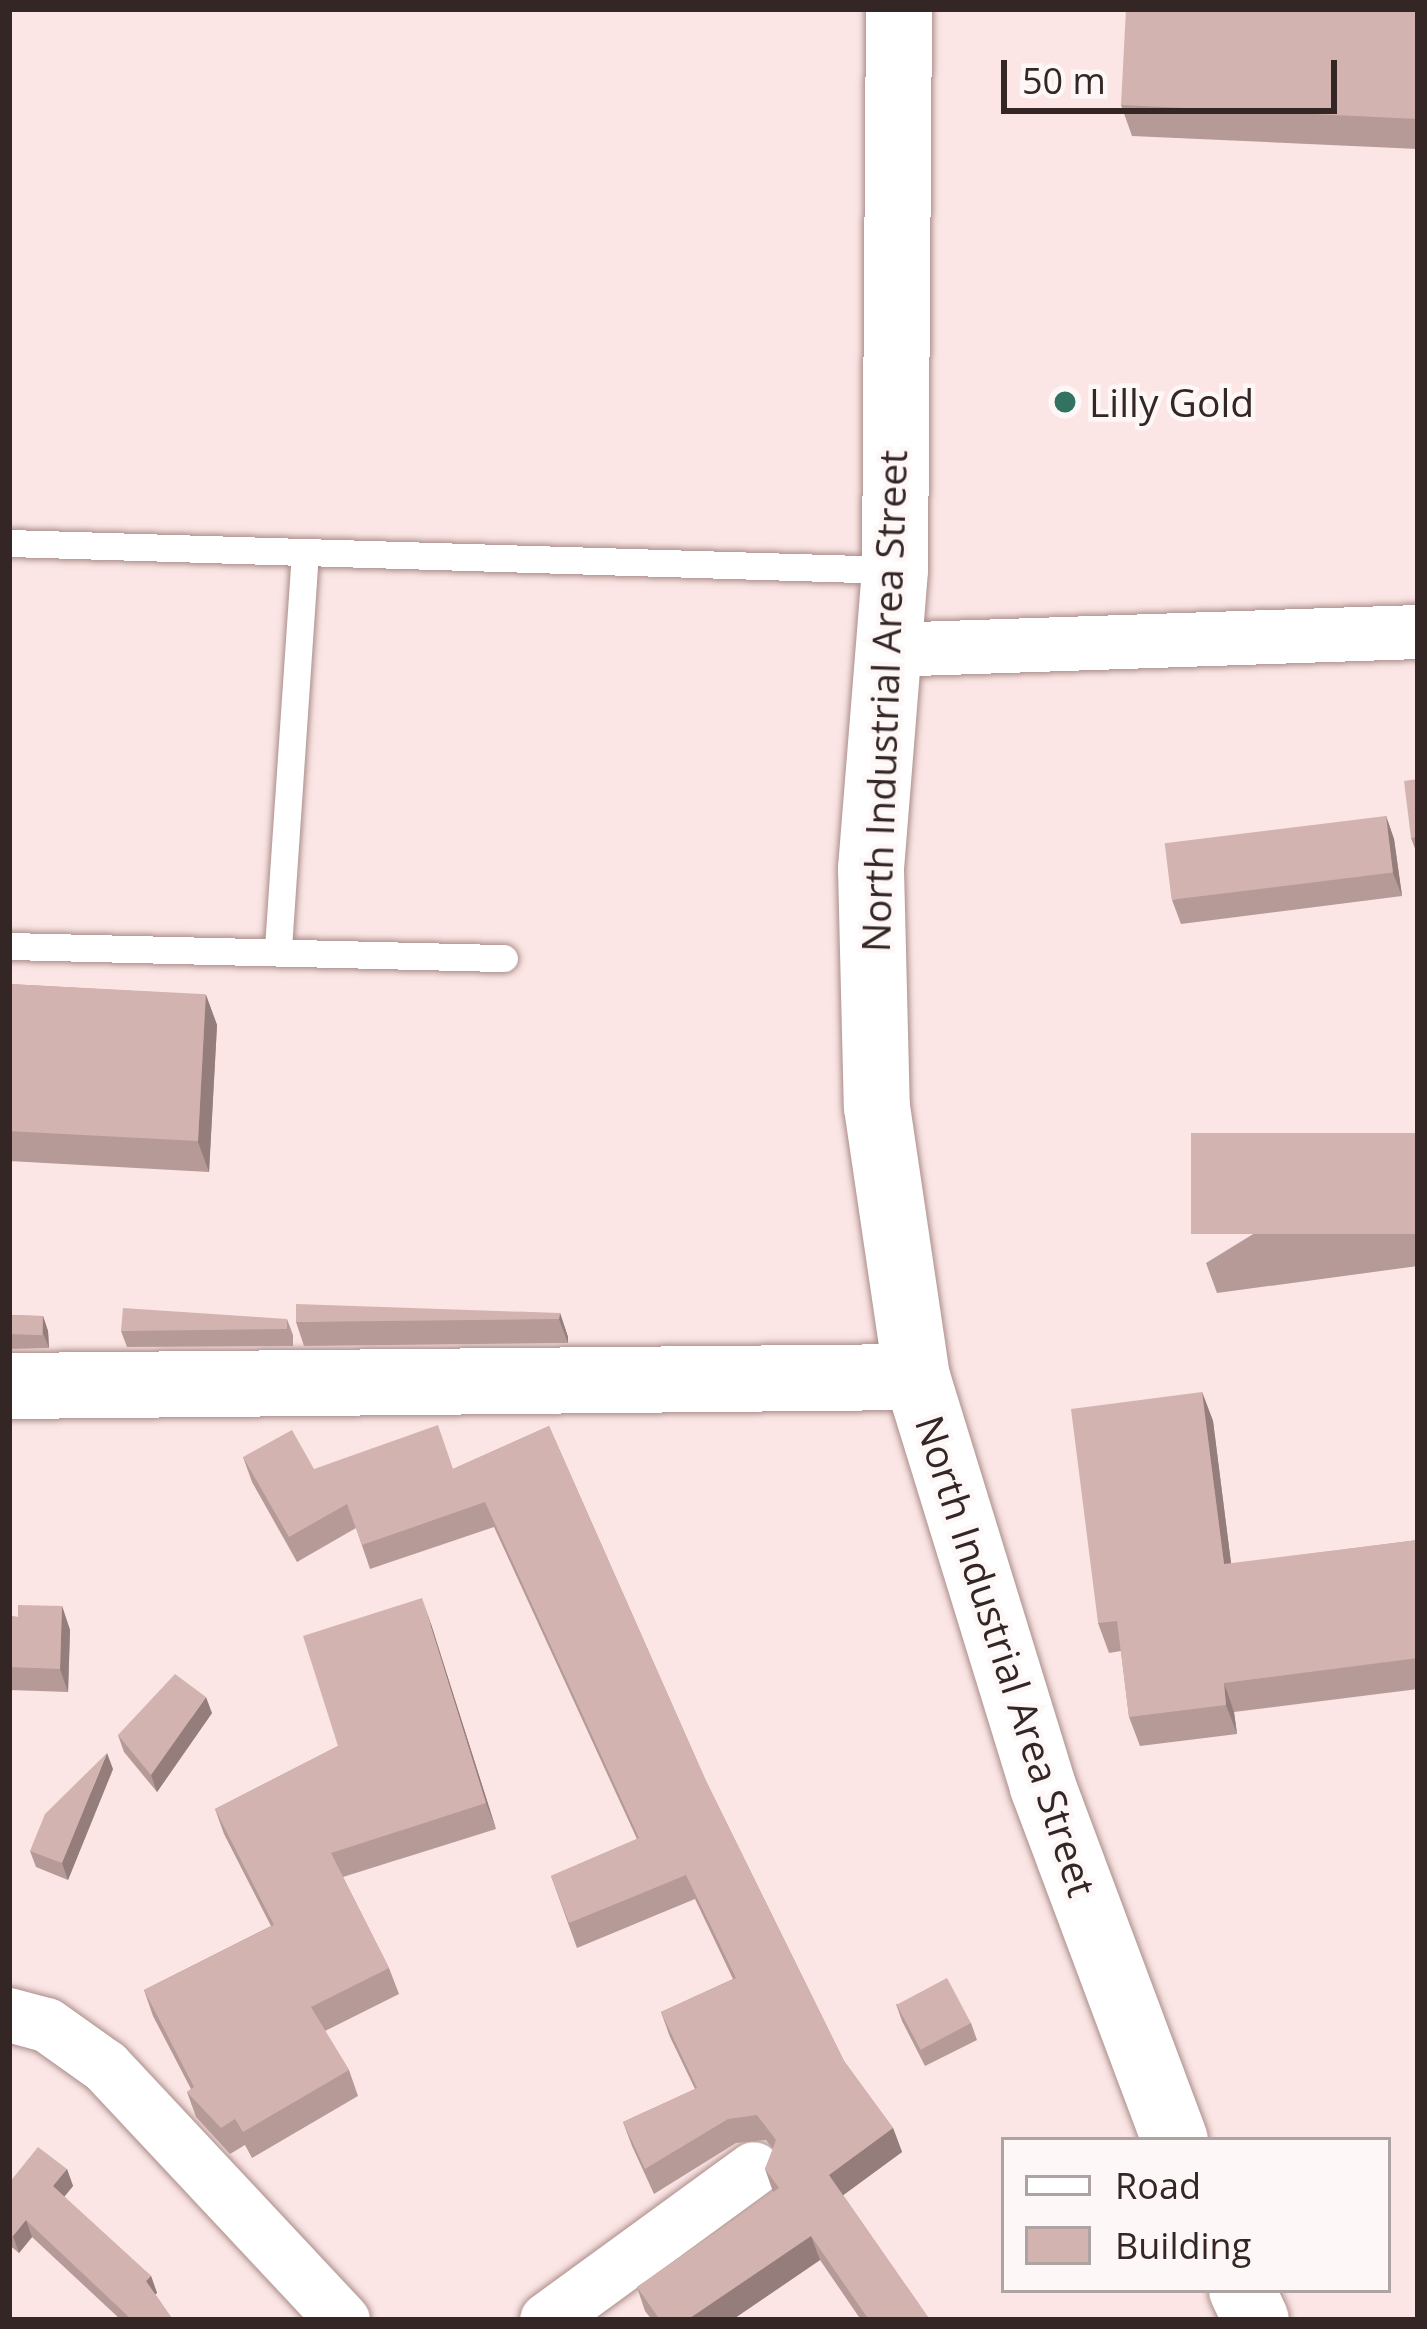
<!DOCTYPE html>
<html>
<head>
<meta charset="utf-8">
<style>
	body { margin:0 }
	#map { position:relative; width:1427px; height:2329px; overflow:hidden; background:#fbe6e5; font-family:"Open Sans",sans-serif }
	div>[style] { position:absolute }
	.roads { filter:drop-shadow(0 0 3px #aa8c89) drop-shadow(0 0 3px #aa8c89) }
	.lane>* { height:27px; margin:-13.5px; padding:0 13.5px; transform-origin:13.5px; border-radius:13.5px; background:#fff }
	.street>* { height:54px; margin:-27px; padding:0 27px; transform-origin:27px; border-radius:27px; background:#fff }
	.secondary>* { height:66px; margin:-33px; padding:0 33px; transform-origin:33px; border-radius:33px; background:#fff }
	.wall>* { inset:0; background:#b59a97 }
	.shaded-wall>* { inset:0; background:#947d7b }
	.building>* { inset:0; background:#d3b3b0; transform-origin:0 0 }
	.dots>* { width:33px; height:33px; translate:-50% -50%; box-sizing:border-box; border:6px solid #fef7f7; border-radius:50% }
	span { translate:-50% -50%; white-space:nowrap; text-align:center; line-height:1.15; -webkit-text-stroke:9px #fef7f7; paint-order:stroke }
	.poi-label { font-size:39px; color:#332625 }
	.left { translate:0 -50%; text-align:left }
	.street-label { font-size:39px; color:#332625 }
	.frame { position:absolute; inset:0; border:12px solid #332625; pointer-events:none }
	.legend { position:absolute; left:1001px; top:2137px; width:390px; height:156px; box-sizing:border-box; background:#fef7f7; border:3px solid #ada3a3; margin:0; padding:15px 21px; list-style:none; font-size:36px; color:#332625 }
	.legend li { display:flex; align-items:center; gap:24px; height:60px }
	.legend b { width:60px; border:3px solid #ada3a3 }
	.scale { position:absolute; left:1001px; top:60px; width:336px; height:54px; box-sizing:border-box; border:6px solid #332625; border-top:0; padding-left:15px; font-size:36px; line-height:42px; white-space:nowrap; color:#332625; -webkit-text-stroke:9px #fef7f7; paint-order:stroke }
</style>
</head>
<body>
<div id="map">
	<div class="roads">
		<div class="lane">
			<div style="left:9px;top:543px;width:886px;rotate:1.75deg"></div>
			<div style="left:9px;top:946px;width:495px;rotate:1.4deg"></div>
			<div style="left:278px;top:948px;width:395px;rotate:-86.1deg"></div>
		</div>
		<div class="street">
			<div style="left:887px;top:650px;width:531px;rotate:-1.94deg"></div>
			<div style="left:9px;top:2015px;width:39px;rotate:15deg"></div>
			<div style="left:47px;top:2025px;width:72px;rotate:35.4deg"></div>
			<div style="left:106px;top:2067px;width:347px;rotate:46.9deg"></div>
			<div style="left:547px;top:2320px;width:256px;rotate:-36.1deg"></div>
		</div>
		<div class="secondary">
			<div style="left:899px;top:9px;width:561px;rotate:90.41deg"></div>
			<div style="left:895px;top:570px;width:300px;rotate:94.6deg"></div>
			<div style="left:871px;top:869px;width:238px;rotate:88.6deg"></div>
			<div style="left:877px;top:1107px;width:273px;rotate:81.6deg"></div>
			<div style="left:917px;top:1377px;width:429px;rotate:72.9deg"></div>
			<div style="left:1043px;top:1787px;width:377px;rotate:69.5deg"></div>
			<div style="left:9px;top:1386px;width:908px;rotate:-0.57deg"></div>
			<div style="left:1242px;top:2290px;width:33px;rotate:65deg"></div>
		</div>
	</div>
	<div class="wall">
		<div style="clip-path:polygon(1418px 9px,1418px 149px,1132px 136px,1121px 105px)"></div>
		<div style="clip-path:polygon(1418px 779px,1418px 854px,1417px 854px,1411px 838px)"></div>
		<div style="clip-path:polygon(1386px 816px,1394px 839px,1402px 896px,1181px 924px,1172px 900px)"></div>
		<div style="clip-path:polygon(9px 984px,206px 995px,217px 1025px,209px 1172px,9px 1161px)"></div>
		<div style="clip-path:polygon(1418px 1133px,1418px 1266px,1217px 1293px,1206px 1263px)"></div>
		<div style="clip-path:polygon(560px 1313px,568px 1337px,568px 1343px,304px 1346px,296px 1322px)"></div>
		<div style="clip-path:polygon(9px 1315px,43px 1316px,48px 1331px,49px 1348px,9px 1349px)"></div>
		<div style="clip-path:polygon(287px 1319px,293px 1335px,293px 1346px,127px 1347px,121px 1331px)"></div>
		<div style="clip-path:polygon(1202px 1392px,1213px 1421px,1231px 1564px,1418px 1540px,1418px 1689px,1234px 1712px,1237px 1734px,1140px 1746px,1129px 1717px,1121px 1651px,1109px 1653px,1098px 1623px)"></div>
		<div style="clip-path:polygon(549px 1426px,706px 1781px,844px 2061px,893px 2128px,902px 2152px,843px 2195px,930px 2320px,861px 2320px,820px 2260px,732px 2320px,652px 2320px,645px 2311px,637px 2287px,773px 2192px,765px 2169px,773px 2149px,766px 2140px,736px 2143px,654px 2194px,632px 2146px,623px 2122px,695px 2089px,670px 2037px,661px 2012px,733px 1979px,695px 1899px,577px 1948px,551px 1876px,637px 1839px,494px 1527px,370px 1569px,356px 1528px,297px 1562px,252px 1482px,243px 1457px,314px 1469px,453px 1469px)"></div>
		<div style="clip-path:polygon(62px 1606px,70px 1630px,68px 1692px,10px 1690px,9px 1697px,9px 1616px,18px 1617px)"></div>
		<div style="clip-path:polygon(431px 1624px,496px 1829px,343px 1877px,389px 1968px,399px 1994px,325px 2031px,349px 2070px,358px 2096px,252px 2158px,245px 2145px,230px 2154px,196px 2117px,187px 2092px,191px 2089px,153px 2016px,144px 1990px,271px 1926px,224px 1834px,215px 1809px,338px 1746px)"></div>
		<div style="clip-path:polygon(212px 1713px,157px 1792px,124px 1752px,118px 1735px)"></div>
		<div style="clip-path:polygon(113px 1769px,68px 1880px,36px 1867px,30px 1851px)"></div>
		<div style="clip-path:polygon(896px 2004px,971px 2023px,977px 2040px,925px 2066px,902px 2021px)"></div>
		<div style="clip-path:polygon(67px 2169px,73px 2186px,64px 2197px,151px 2276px,157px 2293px,155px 2294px,173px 2320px,121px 2320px,32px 2237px,19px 2253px,9px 2245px,9px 2183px)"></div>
	</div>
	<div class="shaded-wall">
		<div style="clip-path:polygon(1386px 816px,1394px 839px,1402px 896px,1393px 873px)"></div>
		<div style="clip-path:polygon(206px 995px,217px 1025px,209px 1172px,198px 1142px)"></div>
		<div style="clip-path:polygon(560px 1313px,568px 1337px,568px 1343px,559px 1319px)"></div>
		<div style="clip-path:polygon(43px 1316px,48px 1331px,49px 1348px,43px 1333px)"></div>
		<div style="clip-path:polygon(1202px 1392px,1213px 1421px,1235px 1594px,1224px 1564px)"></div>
		<div style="clip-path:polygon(422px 1598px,431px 1624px,496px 1829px,486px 1803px)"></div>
		<div style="clip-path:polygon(62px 1606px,70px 1630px,68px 1692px,60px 1669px)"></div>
		<div style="clip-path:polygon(1224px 1683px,1234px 1712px,1237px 1734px,1226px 1705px)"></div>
		<div style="clip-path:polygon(206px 1697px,212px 1713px,157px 1792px,151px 1775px)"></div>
		<div style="clip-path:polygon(107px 1753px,113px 1769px,68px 1880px,62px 1863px)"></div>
		<div style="clip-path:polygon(893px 2128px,902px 2152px,838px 2199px,829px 2175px)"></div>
		<div style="clip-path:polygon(67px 2169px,73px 2186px,59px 2203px,53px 2186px)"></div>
		<div style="clip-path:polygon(26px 2220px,32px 2237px,19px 2253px,13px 2236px)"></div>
		<div style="clip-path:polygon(811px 2236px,820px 2260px,732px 2320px,687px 2320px)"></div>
		<div style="clip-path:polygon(151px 2276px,157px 2293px,152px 2297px,146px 2281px)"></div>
	</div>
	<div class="building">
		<div style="clip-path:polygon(1126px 9px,1418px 9px,1418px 119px,1121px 105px)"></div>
		<div style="clip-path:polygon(1418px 779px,1418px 837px,1411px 838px,1404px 781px)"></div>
		<div style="left:1386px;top:816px;width:57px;height:223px;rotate:83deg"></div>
		<div style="left:9px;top:984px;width:197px;height:147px;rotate:3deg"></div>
		<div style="left:1418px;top:1133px;width:101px;height:227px;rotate:90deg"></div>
		<div style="clip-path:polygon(296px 1304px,560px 1313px,559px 1319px,296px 1322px)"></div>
		<div style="clip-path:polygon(123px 1308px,287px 1319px,287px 1329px,121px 1331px)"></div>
		<div style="left:9px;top:1315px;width:34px;height:19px;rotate:2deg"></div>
		<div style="clip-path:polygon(1202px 1392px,1224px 1564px,1418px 1540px,1418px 1658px,1224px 1683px,1226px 1705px,1129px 1717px,1117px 1621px,1098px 1623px,1071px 1409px)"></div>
		<div style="clip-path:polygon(438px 1425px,453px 1469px,549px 1426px,706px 1781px,844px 2061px,893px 2128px,829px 2175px,930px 2320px,869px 2320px,811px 2236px,687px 2320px,660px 2320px,637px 2287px,779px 2188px,765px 2169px,776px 2140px,757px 2115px,728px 2119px,645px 2169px,623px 2122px,697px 2088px,661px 2012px,736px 1978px,686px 1875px,569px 1923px,551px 1876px,639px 1838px,485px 1502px,362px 1545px,347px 1504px,289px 1537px,243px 1457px,292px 1430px,314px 1469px)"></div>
		<div style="clip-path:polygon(422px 1598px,486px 1803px,331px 1853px,389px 1968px,311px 2007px,349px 2070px,243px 2132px,235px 2119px,221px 2128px,187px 2092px,194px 2087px,144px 1990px,274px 1925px,215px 1809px,338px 1746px,303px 1636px)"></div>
		<div style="clip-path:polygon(18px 1605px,62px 1606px,60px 1669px,9px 1667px,9px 1616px,18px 1617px)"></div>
		<div style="clip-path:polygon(175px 1674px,206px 1697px,151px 1775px,118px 1735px)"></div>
		<div style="clip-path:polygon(107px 1753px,62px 1863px,30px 1851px,45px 1814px)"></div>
		<div style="left:947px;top:1978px;width:51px;height:57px;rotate:62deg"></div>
		<div style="clip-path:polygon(38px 2147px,67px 2169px,53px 2186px,151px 2276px,146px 2281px,173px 2320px,132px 2320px,26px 2220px,13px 2236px,9px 2233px,9px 2183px)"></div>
	</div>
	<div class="dots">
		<div style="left:1065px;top:402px;background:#317261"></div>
	</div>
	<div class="poi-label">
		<span class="left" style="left:1089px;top:402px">Lilly Gold</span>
	</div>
	<div class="street-label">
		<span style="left:884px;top:701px;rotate:-88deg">North Industrial Area Street</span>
		<span style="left:1006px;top:1656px;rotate:72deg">North Industrial Area Street</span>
	</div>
	<div class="frame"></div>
	<ul class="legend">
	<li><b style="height:15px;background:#fff"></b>Road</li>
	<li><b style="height:33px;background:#d3b3b0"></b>Building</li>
	</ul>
	<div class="scale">50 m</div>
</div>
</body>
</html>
